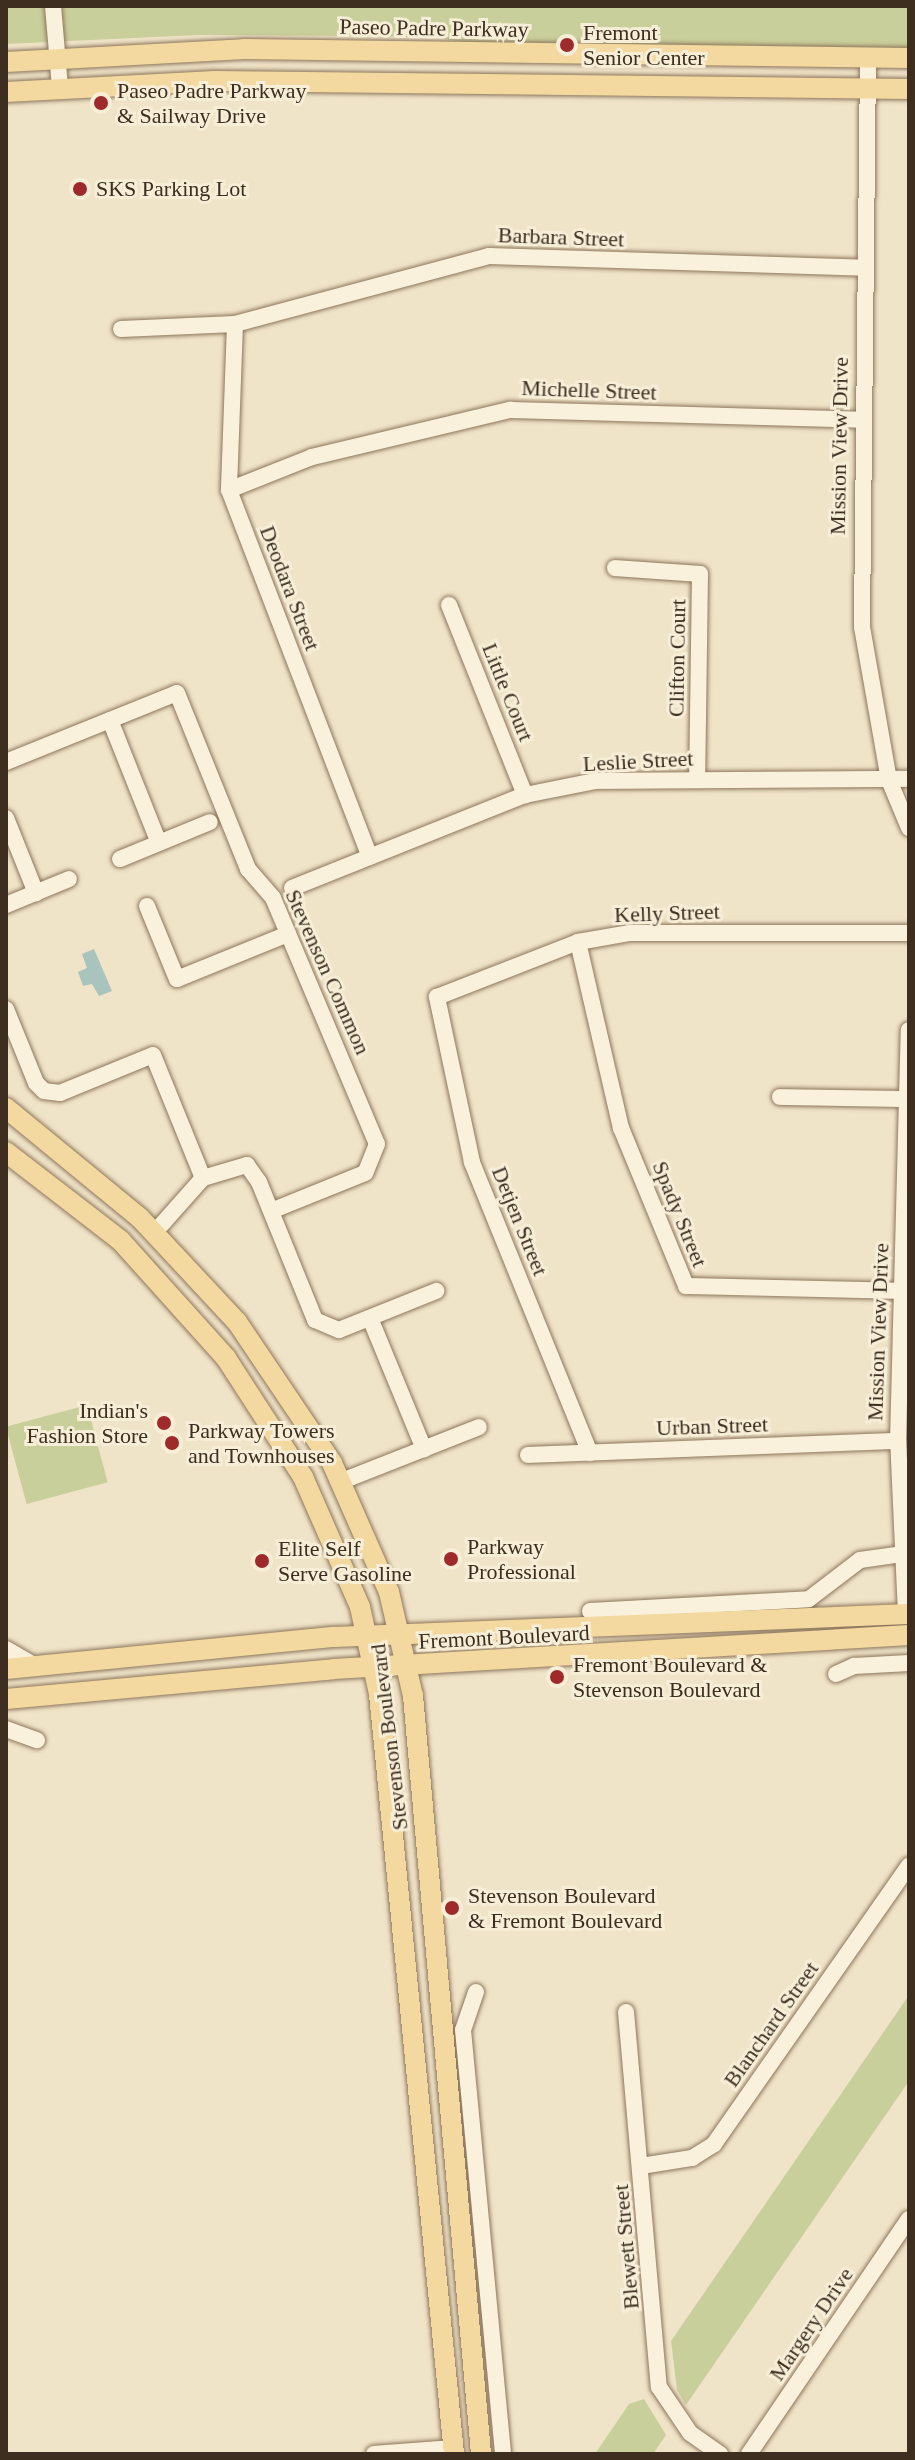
<!DOCTYPE html>
<html>
<head>
<meta charset="utf-8">
<style>
	body { margin:0 }
	#map { position:relative; width:915px; height:2460px; overflow:hidden; background:#f0e4c8; font-family:Georgia,serif }
	div>[style] { position:absolute }
	.green>* { inset:0; background:#c9cf9b; transform-origin:0 0 }
	.water>* { inset:0; background:#a9c4bc }
	.roads { filter:drop-shadow(0 0 2px #8d765c) drop-shadow(0 0 2px #8d765c) }
	.minor>* { height:16px; margin:-8px; padding:0 8px; transform-origin:8px; border-radius:8px; background:#faf1dc }
	.major>* { height:20px; margin:-10px; padding:0 10px; transform-origin:10px; border-radius:10px; background:#f3d9a0 }
	.dots>* { width:22px; height:22px; translate:-50% -50%; box-sizing:border-box; border:4px solid #f7eed8; border-radius:50% }
	span { translate:-50% -50%; white-space:nowrap; text-align:center; line-height:1.15; -webkit-text-stroke:6px #f7eed8; paint-order:stroke }
	.street-label { font-size:22px; color:#3d2e20 }
	.poi-label { font-size:22px; color:#3d2e20 }
	.left { translate:0 -50%; text-align:left }
	.right { translate:-100% -50%; text-align:right }
	.frame { position:absolute; inset:0; border:8px solid #3d2e20; pointer-events:none }
</style>
</head>
<body>
<div id="map">
	<div class="green">
		<div style="clip-path:polygon(6px 6px,909px 6px,909px 49px,483px 46px,441px 38px,375px 36px,198px 35px,6px 44px)"></div>
		<div style="left:87px;top:1405px;width:80px;height:84px;rotate:75deg"></div>
		<div style="clip-path:polygon(909px 1995px,909px 2081px,686px 2405px,677px 2390px,671px 2341px)"></div>
		<div style="clip-path:polygon(644px 2399px,666px 2435px,653px 2454px,595px 2454px,629px 2404px)"></div>
	</div>
	<div class="water">
		<div style="clip-path:polygon(94px 949px,112px 991px,99px 996px,92px 984px,83px 986px,78px 972px,87px 968px,82px 954px)"></div>
	</div>
	<div class="roads">
		<div class="minor">
			<div style="left:53px;top:6px;width:81px;rotate:85.1deg"></div>
			<div style="left:868px;top:59px;width:568px;rotate:90.61deg"></div>
			<div style="left:862px;top:627px;width:155px;rotate:80deg"></div>
			<div style="left:889px;top:780px;width:52px;rotate:67.4deg"></div>
			<div style="left:235px;top:324px;width:166px;rotate:92.1deg"></div>
			<div style="left:229px;top:490px;width:393px;rotate:69deg"></div>
			<div style="left:121px;top:329px;width:114px;rotate:-2.5deg"></div>
			<div style="left:235px;top:324px;width:263px;rotate:-15deg"></div>
			<div style="left:489px;top:256px;width:376px;rotate:1.8deg"></div>
			<div style="left:229px;top:490px;width:89px;rotate:-21.7deg"></div>
			<div style="left:312px;top:457px;width:204px;rotate:-13.4deg"></div>
			<div style="left:510px;top:410px;width:353px;rotate:1.6deg"></div>
			<div style="left:615px;top:568px;width:85px;rotate:4deg"></div>
			<div style="left:700px;top:574px;width:205px;rotate:90.8deg"></div>
			<div style="left:449px;top:605px;width:205px;rotate:68.2deg"></div>
			<div style="left:110px;top:720px;width:132px;rotate:68.3deg"></div>
			<div style="left:6px;top:762px;width:184px;rotate:-22deg"></div>
			<div style="left:177px;top:693px;width:190px;rotate:68deg"></div>
			<div style="left:248px;top:869px;width:38px;rotate:49deg"></div>
			<div style="left:273px;top:898px;width:267px;rotate:67.1deg"></div>
			<div style="left:377px;top:1144px;width:31px;rotate:112deg"></div>
			<div style="left:365px;top:1173px;width:101px;rotate:158deg"></div>
			<div style="left:6px;top:818px;width:81px;rotate:68.2deg"></div>
			<div style="left:120px;top:859px;width:97px;rotate:-22.3deg"></div>
			<div style="left:292px;top:888px;width:251px;rotate:-21.8deg"></div>
			<div style="left:525px;top:795px;width:71px;rotate:-11.3deg"></div>
			<div style="left:595px;top:781px;width:314px;rotate:-0.4deg"></div>
			<div style="left:6px;top:905px;width:68px;rotate:-22.4deg"></div>
			<div style="left:147px;top:906px;width:79px;rotate:67.7deg"></div>
			<div style="left:177px;top:979px;width:120px;rotate:-22.1deg"></div>
			<div style="left:578px;top:942px;width:191px;rotate:77deg"></div>
			<div style="left:621px;top:1128px;width:171px;rotate:67.6deg"></div>
			<div style="left:686px;top:1286px;width:223px;rotate:1.3deg"></div>
			<div style="left:6px;top:1009px;width:80px;rotate:67.9deg"></div>
			<div style="left:36px;top:1083px;width:11px;rotate:45deg"></div>
			<div style="left:44px;top:1091px;width:16px;rotate:7deg"></div>
			<div style="left:60px;top:1093px;width:100px;rotate:-22.2deg"></div>
			<div style="left:153px;top:1055px;width:133px;rotate:67.9deg"></div>
			<div style="left:203px;top:1178px;width:46px;rotate:-16.5deg"></div>
			<div style="left:247px;top:1165px;width:21px;rotate:55deg"></div>
			<div style="left:259px;top:1182px;width:149px;rotate:67.9deg"></div>
			<div style="left:315px;top:1320px;width:26px;rotate:23deg"></div>
			<div style="left:339px;top:1330px;width:105px;rotate:-21.9deg"></div>
			<div style="left:780px;top:1097px;width:128px;rotate:0.9deg"></div>
			<div style="left:155px;top:1232px;width:72px;rotate:-48.4deg"></div>
			<div style="left:370px;top:1318px;width:142px;rotate:67.6deg"></div>
			<div style="left:590px;top:1453px;width:314px;rotate:-112.1deg"></div>
			<div style="left:472px;top:1162px;width:169px;rotate:-102deg"></div>
			<div style="left:437px;top:997px;width:151px;rotate:-21.3deg"></div>
			<div style="left:578px;top:942px;width:53px;rotate:-9.8deg"></div>
			<div style="left:630px;top:933px;width:279px"></div>
			<div style="left:528px;top:1455px;width:370px;rotate:-2.2deg"></div>
			<div style="left:342px;top:1481px;width:147px;rotate:-21.5deg"></div>
			<div style="left:590px;top:1611px;width:219px;rotate:-3.1deg"></div>
			<div style="left:809px;top:1599px;width:64px;rotate:-37.4deg"></div>
			<div style="left:860px;top:1560px;width:49px;rotate:-8.1deg"></div>
			<div style="left:906px;top:1614px;width:173px;rotate:-92.6deg"></div>
			<div style="left:898px;top:1441px;width:411px;rotate:-88.5deg"></div>
			<div style="left:6px;top:1649px;width:34px;rotate:30deg"></div>
			<div style="left:836px;top:1674px;width:20px;rotate:-24deg"></div>
			<div style="left:854px;top:1666px;width:55px;rotate:-3.1deg"></div>
			<div style="left:6px;top:1729px;width:33px;rotate:20deg"></div>
			<div style="left:476px;top:1992px;width:40px;rotate:108.9deg"></div>
			<div style="left:463px;top:2030px;width:426px;rotate:84.6deg"></div>
			<div style="left:626px;top:2012px;width:376px;rotate:85deg"></div>
			<div style="left:659px;top:2387px;width:55px;rotate:56deg"></div>
			<div style="left:690px;top:2433px;width:37px;rotate:35deg"></div>
			<div style="left:641px;top:2166px;width:52px;rotate:-8.9deg"></div>
			<div style="left:692px;top:2158px;width:26px;rotate:-32deg"></div>
			<div style="left:714px;top:2144px;width:340px;rotate:-55deg"></div>
			<div style="left:374px;top:2454px;width:79px;rotate:-4.3deg"></div>
			<div style="left:749px;top:2454px;width:284px;rotate:-55.8deg"></div>
		</div>
		<div class="major">
			<div style="left:6px;top:62px;width:238px;rotate:-3.1deg"></div>
			<div style="left:244px;top:49px;width:665px;rotate:0.78deg"></div>
			<div style="left:6px;top:92px;width:209px;rotate:-3deg"></div>
			<div style="left:215px;top:81px;width:694px;rotate:0.66deg"></div>
			<div style="left:6px;top:1108px;width:173px;rotate:39.4deg"></div>
			<div style="left:140px;top:1218px;width:142px;rotate:47deg"></div>
			<div style="left:237px;top:1322px;width:170px;rotate:56deg"></div>
			<div style="left:332px;top:1463px;width:141px;rotate:66.2deg"></div>
			<div style="left:389px;top:1592px;width:107px;rotate:77deg"></div>
			<div style="left:413px;top:1696px;width:761px;rotate:84.87deg"></div>
			<div style="left:6px;top:1152px;width:145px;rotate:37.7deg"></div>
			<div style="left:121px;top:1241px;width:157px;rotate:48.1deg"></div>
			<div style="left:226px;top:1358px;width:142px;rotate:57.1deg"></div>
			<div style="left:303px;top:1477px;width:142px;rotate:66.3deg"></div>
			<div style="left:360px;top:1607px;width:89px;rotate:77.7deg"></div>
			<div style="left:379px;top:1694px;width:764px;rotate:84.36deg"></div>
			<div style="left:6px;top:1669px;width:330px;rotate:-5.6deg"></div>
			<div style="left:334px;top:1637px;width:575px;rotate:-2.29deg"></div>
			<div style="left:6px;top:1699px;width:329px;rotate:-5.2deg"></div>
			<div style="left:334px;top:1669px;width:576px;rotate:-3.38deg"></div>
		</div>
	</div>
	<div class="dots">
		<div style="left:567px;top:45px;background:#9e2a2b"></div>
		<div style="left:101px;top:103px;background:#9e2a2b"></div>
		<div style="left:80px;top:189px;background:#9e2a2b"></div>
		<div style="left:164px;top:1423px;background:#9e2a2b"></div>
		<div style="left:172px;top:1443px;background:#9e2a2b"></div>
		<div style="left:451px;top:1559px;background:#9e2a2b"></div>
		<div style="left:262px;top:1561px;background:#9e2a2b"></div>
		<div style="left:557px;top:1677px;background:#9e2a2b"></div>
		<div style="left:452px;top:1908px;background:#9e2a2b"></div>
	</div>
	<div class="street-label">
		<span style="left:434px;top:28px;rotate:1deg">Paseo Padre Parkway</span>
		<span style="left:561px;top:237px;rotate:2deg">Barbara Street</span>
		<span style="left:589px;top:390px;rotate:2deg">Michelle Street</span>
		<span style="left:839px;top:446px;rotate:-89deg">Mission View Drive</span>
		<span style="left:290px;top:588px;rotate:69deg">Deodara Street</span>
		<span style="left:677px;top:658px;rotate:-89deg">Clifton Court</span>
		<span style="left:508px;top:692px;rotate:68deg">Little Court</span>
		<span style="left:638px;top:761px;rotate:-3deg">Leslie Street</span>
		<span style="left:667px;top:913px;rotate:-2deg">Kelly Street</span>
		<span style="left:328px;top:972px;rotate:66deg">Stevenson Common</span>
		<span style="left:680px;top:1214px;rotate:68deg">Spady Street</span>
		<span style="left:520px;top:1221px;rotate:68deg">Detjen Street</span>
		<span style="left:878px;top:1332px;rotate:-88deg">Mission View Drive</span>
		<span style="left:712px;top:1426px;rotate:-2deg">Urban Street</span>
		<span style="left:504px;top:1637px;rotate:-3deg">Fremont Boulevard</span>
		<span style="left:389px;top:1737px;rotate:-97deg">Stevenson Boulevard</span>
		<span style="left:771px;top:2024px;rotate:-55deg">Blanchard Street</span>
		<span style="left:626px;top:2247px;rotate:-95deg">Blewett Street</span>
		<span style="left:811px;top:2324px;rotate:-56deg">Margery Drive</span>
	</div>
	<div class="poi-label">
		<span class="left" style="left:583px;top:45px">Fremont<br>Senior Center</span>
		<span class="left" style="left:117px;top:103px">Paseo Padre Parkway<br>&amp; Sailway Drive</span>
		<span class="left" style="left:96px;top:189px">SKS Parking Lot</span>
		<span class="right" style="left:148px;top:1423px">Indian's<br>Fashion Store</span>
		<span class="left" style="left:188px;top:1443px">Parkway Towers<br>and Townhouses</span>
		<span class="left" style="left:467px;top:1559px">Parkway<br>Professional</span>
		<span class="left" style="left:278px;top:1561px">Elite Self<br>Serve Gasoline</span>
		<span class="left" style="left:573px;top:1677px">Fremont Boulevard &amp;<br>Stevenson Boulevard</span>
		<span class="left" style="left:468px;top:1908px">Stevenson Boulevard<br>&amp; Fremont Boulevard</span>
	</div>
	<div class="frame"></div>
</div>
</body>
</html>
